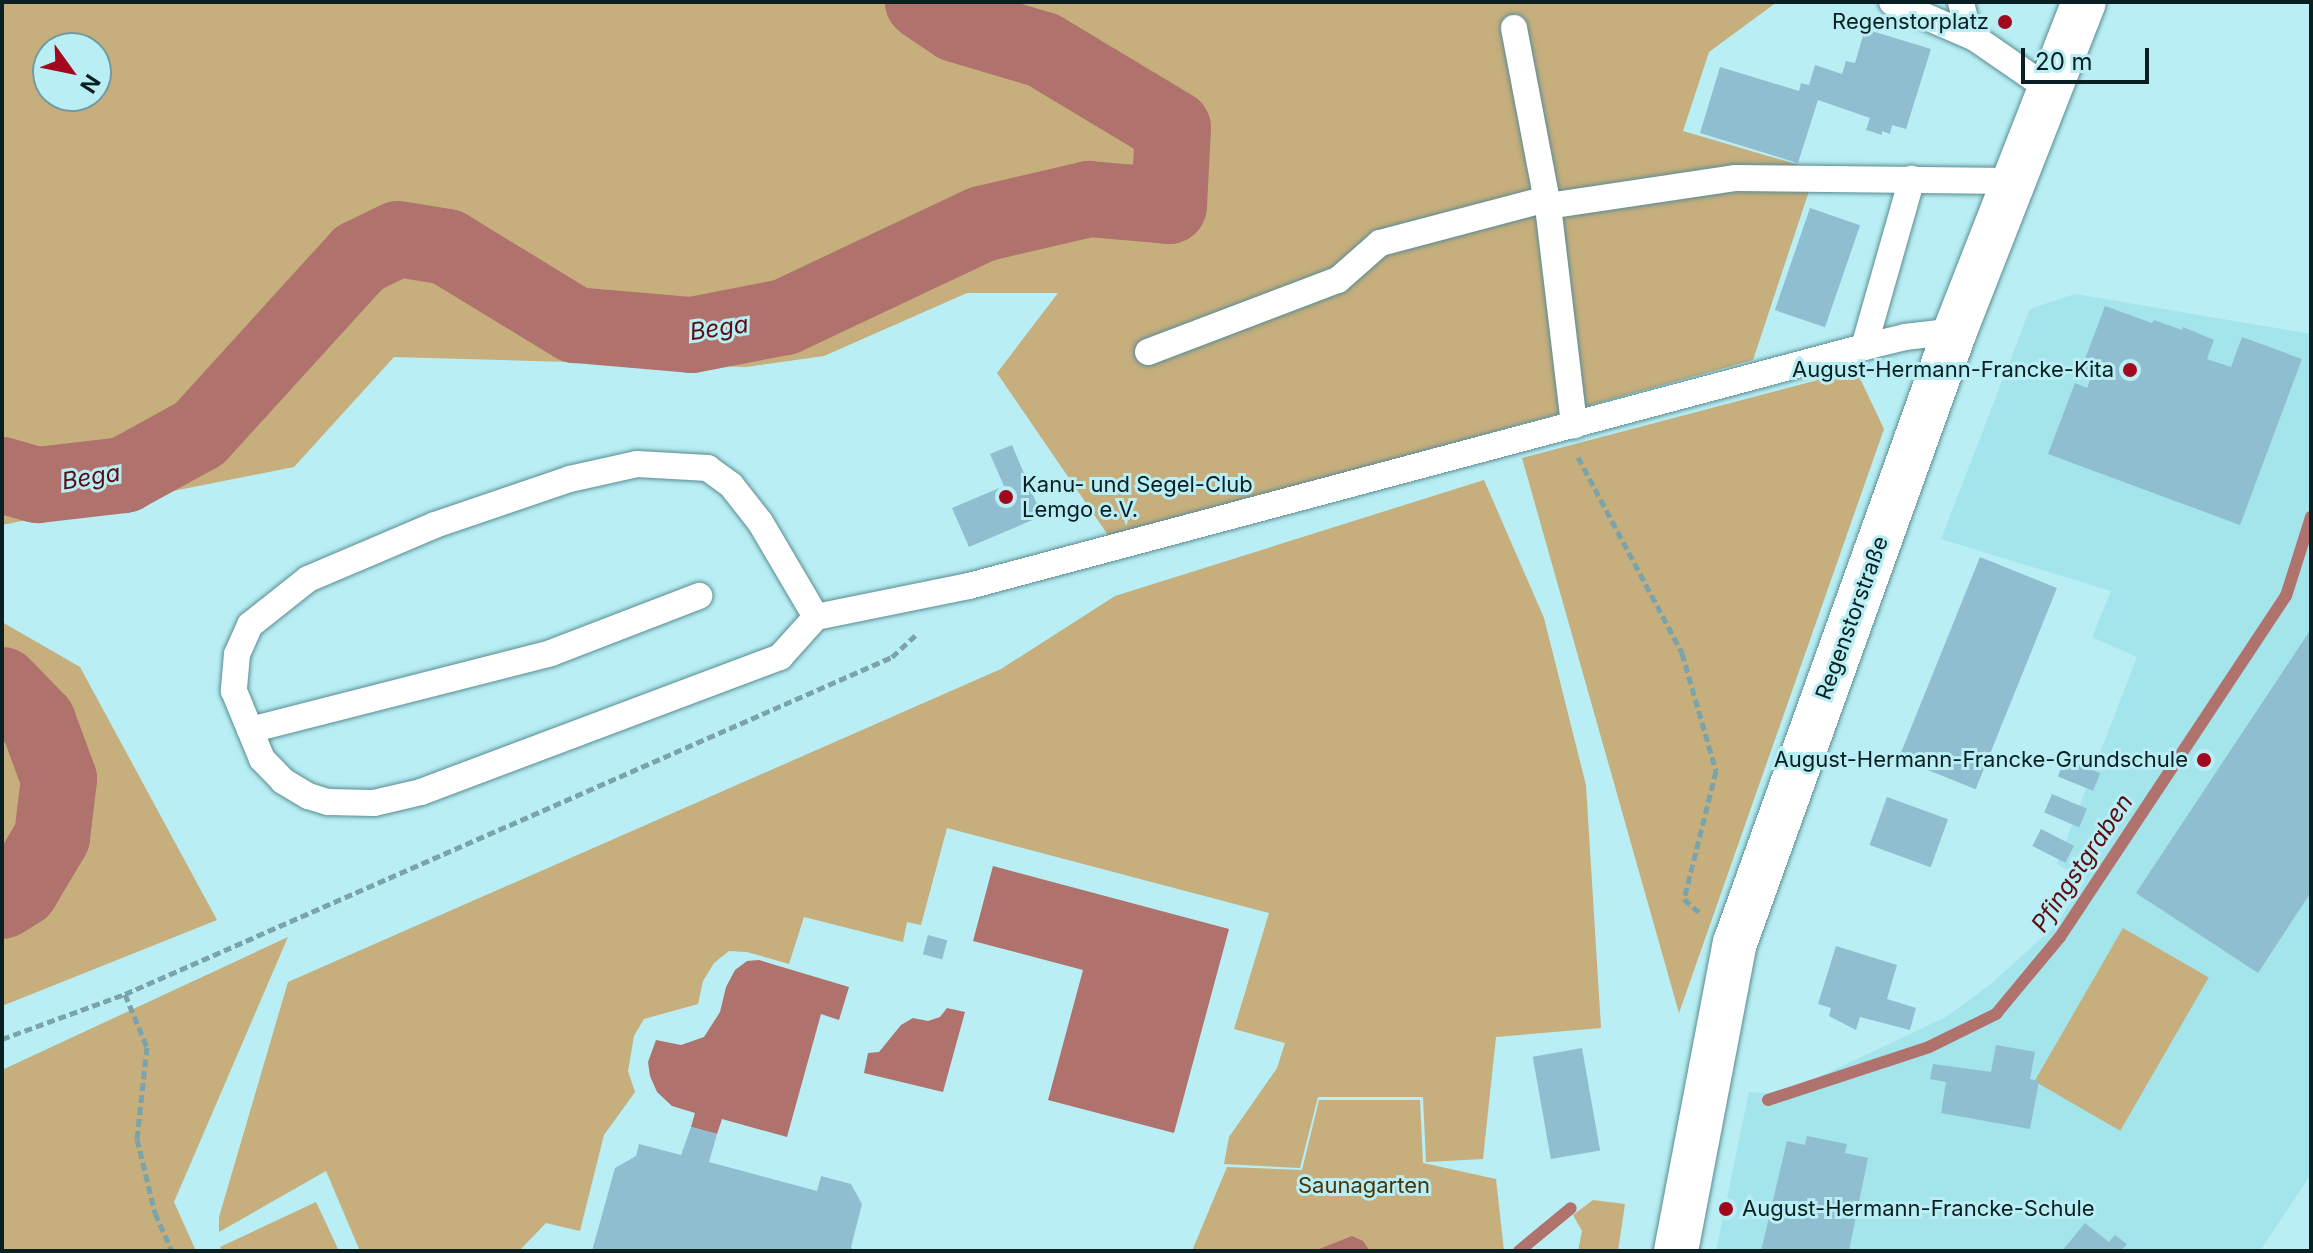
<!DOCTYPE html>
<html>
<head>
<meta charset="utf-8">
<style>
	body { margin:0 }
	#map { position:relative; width:2313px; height:1253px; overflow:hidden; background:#b8eef4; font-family:Inter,sans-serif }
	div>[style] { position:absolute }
	.built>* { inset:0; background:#a4e4eb }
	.green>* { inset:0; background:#c6ae7d; transform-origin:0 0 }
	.water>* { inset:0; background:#b0726d }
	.stream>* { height:12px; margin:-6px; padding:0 6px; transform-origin:6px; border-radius:6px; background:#b0726d }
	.river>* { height:76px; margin:-38px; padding:0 38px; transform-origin:38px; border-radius:38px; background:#b0726d }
	.building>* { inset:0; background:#90bed1; transform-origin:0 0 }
	.path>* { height:5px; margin-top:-2.5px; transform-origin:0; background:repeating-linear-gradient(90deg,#7aa4a9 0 8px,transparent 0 12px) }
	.roads { filter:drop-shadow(0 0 2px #598c91) drop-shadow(0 0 2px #598c91) }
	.lane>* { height:26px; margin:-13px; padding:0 13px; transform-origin:13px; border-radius:13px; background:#fff }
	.street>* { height:44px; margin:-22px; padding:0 22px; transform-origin:22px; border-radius:22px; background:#fff }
	.dots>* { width:22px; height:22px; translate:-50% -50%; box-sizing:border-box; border:4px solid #b8eef4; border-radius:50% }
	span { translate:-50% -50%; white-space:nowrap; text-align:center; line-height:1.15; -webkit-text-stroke:6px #b8eef4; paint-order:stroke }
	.poi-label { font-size:22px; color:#091f21 }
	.right { translate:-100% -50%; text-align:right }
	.left { translate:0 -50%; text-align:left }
	.street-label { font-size:22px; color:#091f21 }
	.park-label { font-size:22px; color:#483404 }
	.water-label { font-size:24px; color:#5c0d12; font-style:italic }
	.frame { position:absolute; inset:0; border:4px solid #091f21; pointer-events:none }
	.north { position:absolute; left:32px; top:32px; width:80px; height:80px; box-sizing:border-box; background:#b8eef4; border:2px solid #729ba0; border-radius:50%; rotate:123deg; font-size:22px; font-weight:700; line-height:32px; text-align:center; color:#091f21 }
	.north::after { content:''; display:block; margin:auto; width:28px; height:36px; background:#a3071e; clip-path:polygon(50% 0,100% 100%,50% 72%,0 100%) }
	.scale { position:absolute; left:2021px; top:48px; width:128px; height:36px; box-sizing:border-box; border:4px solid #091f21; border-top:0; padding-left:10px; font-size:24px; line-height:28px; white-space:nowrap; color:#091f21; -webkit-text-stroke:6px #b8eef4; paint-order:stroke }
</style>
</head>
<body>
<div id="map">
	<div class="built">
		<div style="clip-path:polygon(2075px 294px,2311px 334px,2311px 1174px,2260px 1251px,1716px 1251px,1749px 1092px,1783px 1094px,1946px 1017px,1991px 984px,2055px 926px,2085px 881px,2057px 864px,2137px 657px,2092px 637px,2111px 591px,1941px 539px,2030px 309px)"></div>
	</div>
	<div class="green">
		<div style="clip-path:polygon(evenodd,2px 2px,1777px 2px,1709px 52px,1683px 131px,1816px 170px,1753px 360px,1110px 538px,997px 373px,1058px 293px,967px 293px,824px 356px,746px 367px,394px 357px,294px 467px,2px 525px,2px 2px,48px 48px,96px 48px,96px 96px,48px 96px,48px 48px)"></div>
		<div style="clip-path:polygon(1856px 370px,1884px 429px,1679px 1013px,1522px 458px)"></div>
		<div style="clip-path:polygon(1484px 480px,1544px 618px,1586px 785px,1601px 1028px,1496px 1037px,1483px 1159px,1426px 1162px,1423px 1097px,1318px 1097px,1300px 1168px,1224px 1164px,1229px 1137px,1277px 1068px,1285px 1043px,1234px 1029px,1269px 913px,947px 828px,921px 925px,907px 922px,903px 942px,804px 917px,789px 964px,747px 952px,729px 951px,714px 963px,703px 981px,698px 1004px,644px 1019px,634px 1036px,628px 1071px,635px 1092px,604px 1135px,580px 1231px,546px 1223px,519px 1251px,360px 1251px,326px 1171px,219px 1232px,219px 1217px,288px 982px,1001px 669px,1115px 596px)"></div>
		<div style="clip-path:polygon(2px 622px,80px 667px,217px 920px,2px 1006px)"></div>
		<div style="left:2123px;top:928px;width:99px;height:177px;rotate:30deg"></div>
		<div style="clip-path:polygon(288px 937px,174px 1202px,196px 1251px,2px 1251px,2px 1070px)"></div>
		<div style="clip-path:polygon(1319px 1100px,1420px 1100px,1423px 1163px,1496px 1179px,1504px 1251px,1192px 1251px,1227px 1167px,1302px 1170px)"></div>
		<div style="clip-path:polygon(1593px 1200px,1625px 1204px,1618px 1251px,1578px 1251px,1582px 1231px,1573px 1215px)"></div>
		<div style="clip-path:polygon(316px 1202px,339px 1251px,222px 1251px,220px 1247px)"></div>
	</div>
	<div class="water">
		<div style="clip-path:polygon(993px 866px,1229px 929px,1174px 1133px,1048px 1100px,1083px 970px,973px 941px)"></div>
		<div style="clip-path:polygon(759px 960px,849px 987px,839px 1020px,821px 1014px,787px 1137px,722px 1119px,717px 1134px,691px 1127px,695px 1113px,672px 1106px,657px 1092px,650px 1076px,648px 1062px,656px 1040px,681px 1045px,704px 1037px,720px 1012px,726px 987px,735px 970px,747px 961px)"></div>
		<div style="clip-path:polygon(947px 1008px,965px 1012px,943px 1092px,864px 1073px,868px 1053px,879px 1052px,901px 1025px,913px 1018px,928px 1021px,940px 1017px)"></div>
		<div style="clip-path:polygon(1352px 1236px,1363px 1241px,1370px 1251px,1314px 1251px)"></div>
	</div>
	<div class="stream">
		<div style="left:1768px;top:1100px;width:169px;rotate:-18.2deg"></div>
		<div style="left:1929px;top:1047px;width:75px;rotate:-26.2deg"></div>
		<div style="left:1996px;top:1014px;width:100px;rotate:-50.3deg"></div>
		<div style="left:2060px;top:937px;width:409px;rotate:-56.5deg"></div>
		<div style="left:2286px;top:596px;width:83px;rotate:-72.4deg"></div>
		<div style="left:1519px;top:1251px;width:67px;rotate:-39.6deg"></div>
	</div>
	<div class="river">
		<div style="left:2px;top:475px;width:37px;rotate:16deg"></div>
		<div style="left:38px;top:485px;width:87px;rotate:-6.6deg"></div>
		<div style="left:124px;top:475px;width:85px;rotate:-28.7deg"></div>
		<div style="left:199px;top:434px;width:238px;rotate:-47.7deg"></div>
		<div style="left:359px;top:258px;width:43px;rotate:-26deg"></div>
		<div style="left:398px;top:239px;width:50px;rotate:9.3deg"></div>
		<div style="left:447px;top:247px;width:150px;rotate:31.4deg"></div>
		<div style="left:575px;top:325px;width:117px;rotate:4.9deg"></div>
		<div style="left:692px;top:335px;width:95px;rotate:-11deg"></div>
		<div style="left:785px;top:317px;width:218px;rotate:-25.3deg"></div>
		<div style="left:982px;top:224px;width:110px;rotate:-13.2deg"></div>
		<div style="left:1089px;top:199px;width:80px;rotate:5deg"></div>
		<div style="left:1169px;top:206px;width:78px;rotate:-87.1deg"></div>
		<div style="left:1173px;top:128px;width:152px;rotate:-149deg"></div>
		<div style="left:1043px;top:50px;width:91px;rotate:-163.4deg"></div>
		<div style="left:956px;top:24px;width:40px;rotate:-146deg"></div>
		<div style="left:2px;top:685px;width:52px;rotate:45.8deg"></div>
		<div style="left:38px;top:722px;width:61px;rotate:69.8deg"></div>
		<div style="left:59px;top:779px;width:58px;rotate:96.9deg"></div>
		<div style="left:52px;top:837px;width:61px;rotate:120.8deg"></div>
		<div style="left:21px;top:889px;width:22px;rotate:148deg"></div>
	</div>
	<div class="building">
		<div style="clip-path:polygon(1865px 29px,1931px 49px,1906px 129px,1892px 125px,1890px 134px,1882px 131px,1882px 135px,1866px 130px,1870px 118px,1818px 100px,1798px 163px,1700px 133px,1720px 67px,1799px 91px,1801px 83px,1809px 85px,1815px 65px,1842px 74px,1846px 61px,1855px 63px)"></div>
		<div style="left:1810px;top:208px;width:53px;height:108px;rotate:19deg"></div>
		<div style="clip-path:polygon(2105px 306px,2152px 323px,2154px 320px,2182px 330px,2183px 327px,2214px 340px,2207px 359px,2231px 367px,2242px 337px,2302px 359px,2240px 525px,2048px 454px,2075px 383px,2087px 388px,2093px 372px,2082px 367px)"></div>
		<div style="clip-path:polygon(1012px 445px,1042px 516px,969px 547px,952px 508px,1004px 486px,990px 454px)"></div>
		<div style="left:1980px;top:557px;width:83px;height:217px;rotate:22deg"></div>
		<div style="clip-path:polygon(2311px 629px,2311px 892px,2258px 973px,2136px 893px)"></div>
		<div style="left:2065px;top:759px;width:38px;height:19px;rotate:22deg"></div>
		<div style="left:2052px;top:794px;width:38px;height:20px;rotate:23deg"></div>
		<div style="left:1887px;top:797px;width:65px;height:51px;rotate:20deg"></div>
		<div style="left:2041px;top:829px;width:37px;height:19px;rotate:27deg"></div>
		<div style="left:928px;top:935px;width:20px;height:20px;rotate:15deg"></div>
		<div style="clip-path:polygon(1836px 946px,1897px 965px,1887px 999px,1916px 1008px,1910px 1030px,1860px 1017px,1856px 1030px,1829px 1016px,1831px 1008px,1818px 1004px)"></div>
		<div style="clip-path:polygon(1996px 1045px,2035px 1052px,2030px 1079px,2039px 1081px,2030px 1129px,1941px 1113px,1946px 1082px,1930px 1079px,1933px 1064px,1991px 1072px)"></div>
		<div style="left:1582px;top:1048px;width:104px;height:50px;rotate:80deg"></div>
		<div style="clip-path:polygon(691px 1127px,717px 1134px,709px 1162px,817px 1191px,821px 1176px,851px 1184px,862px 1204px,851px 1247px,853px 1251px,592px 1251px,615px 1168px,636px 1156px,639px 1144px,681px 1155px)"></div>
		<div style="clip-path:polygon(1807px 1136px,1847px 1144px,1845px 1153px,1868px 1158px,1849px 1251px,1761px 1251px,1787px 1141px,1805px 1145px)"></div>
		<div style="clip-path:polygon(2085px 1223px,2109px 1242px,2115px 1235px,2127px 1244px,2121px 1251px,2062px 1251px)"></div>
	</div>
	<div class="path">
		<div style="left:1578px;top:457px;width:222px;rotate:62deg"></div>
		<div style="left:1682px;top:653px;width:123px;rotate:73.9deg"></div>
		<div style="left:1716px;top:771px;width:132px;rotate:104deg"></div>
		<div style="left:1684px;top:899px;width:21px;rotate:41deg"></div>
		<div style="left:125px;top:994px;width:57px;rotate:67.5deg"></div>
		<div style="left:147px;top:1047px;width:93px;rotate:96.2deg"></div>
		<div style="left:137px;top:1139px;width:76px;rotate:76.3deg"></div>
		<div style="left:155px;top:1213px;width:42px;rotate:65.9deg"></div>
		<div style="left:2px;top:1039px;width:131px;rotate:-20.1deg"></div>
		<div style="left:125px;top:994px;width:838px;rotate:-23.72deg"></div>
		<div style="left:892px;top:657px;width:34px;rotate:-43deg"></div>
	</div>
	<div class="roads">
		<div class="lane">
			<div style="left:1892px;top:2px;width:90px;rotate:23.4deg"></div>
			<div style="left:1975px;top:38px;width:90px;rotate:34.6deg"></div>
			<div style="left:1961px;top:2px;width:23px;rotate:77deg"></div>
			<div style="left:1966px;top:24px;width:17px;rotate:57deg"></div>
			<div style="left:1514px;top:28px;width:181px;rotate:79.2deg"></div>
			<div style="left:1548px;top:206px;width:190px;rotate:-8.5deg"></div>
			<div style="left:1736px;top:178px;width:277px;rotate:0.6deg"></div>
			<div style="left:1548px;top:206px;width:221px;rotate:83.2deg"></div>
			<div style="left:1864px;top:347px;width:175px;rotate:-74.1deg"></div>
			<div style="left:1148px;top:352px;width:203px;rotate:-20.8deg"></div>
			<div style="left:1338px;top:280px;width:56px;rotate:-41.4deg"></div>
			<div style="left:1380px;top:243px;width:173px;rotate:-14.8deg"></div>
			<div style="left:816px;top:617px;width:110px;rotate:-120.5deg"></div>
			<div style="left:760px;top:522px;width:47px;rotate:-128.1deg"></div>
			<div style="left:731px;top:485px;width:29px;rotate:-144deg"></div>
			<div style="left:708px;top:468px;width:71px;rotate:-176.8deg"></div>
			<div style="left:637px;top:464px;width:69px;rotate:167.4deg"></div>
			<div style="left:570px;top:479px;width:143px;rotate:161.2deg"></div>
			<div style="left:435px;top:525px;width:138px;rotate:157deg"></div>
			<div style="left:308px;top:579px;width:74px;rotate:141.6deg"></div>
			<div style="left:250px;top:625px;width:32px;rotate:114deg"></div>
			<div style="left:237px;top:654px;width:37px;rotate:95deg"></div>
			<div style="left:234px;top:691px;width:74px;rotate:67.6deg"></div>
			<div style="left:262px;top:759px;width:30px;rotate:46deg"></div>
			<div style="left:283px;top:781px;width:29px;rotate:31deg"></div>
			<div style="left:308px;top:796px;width:21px;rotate:17deg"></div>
			<div style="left:328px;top:802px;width:46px;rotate:1.2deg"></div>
			<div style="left:374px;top:803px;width:48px;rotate:-13.2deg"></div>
			<div style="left:421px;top:792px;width:384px;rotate:-20.6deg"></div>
			<div style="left:780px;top:657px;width:54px;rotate:-48deg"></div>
			<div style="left:816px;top:617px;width:156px;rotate:-11.5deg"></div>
			<div style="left:969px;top:586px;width:926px;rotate:-14.95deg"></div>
			<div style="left:1864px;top:347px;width:42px;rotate:-13.7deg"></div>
			<div style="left:1905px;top:337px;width:50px;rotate:-6.8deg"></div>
			<div style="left:250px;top:730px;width:311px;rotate:-14.3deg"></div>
			<div style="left:551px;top:653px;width:159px;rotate:-21.1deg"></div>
		</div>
		<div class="street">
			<div style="left:1676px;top:1251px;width:314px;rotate:-79.2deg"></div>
			<div style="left:1735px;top:943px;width:650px;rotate:-70.23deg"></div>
			<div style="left:1955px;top:331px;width:353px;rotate:-68.6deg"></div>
		</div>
	</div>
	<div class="dots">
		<div style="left:2005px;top:22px;background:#a3071e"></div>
		<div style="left:2130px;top:370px;background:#a3071e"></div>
		<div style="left:1006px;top:497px;background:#a3071e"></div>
		<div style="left:2204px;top:760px;background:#a3071e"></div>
		<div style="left:1726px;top:1209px;background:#a3071e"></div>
	</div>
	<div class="poi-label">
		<span class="right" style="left:1989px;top:22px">Regenstorplatz</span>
		<span class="right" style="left:2114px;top:370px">August-Hermann-Francke-Kita</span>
		<span class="left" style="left:1022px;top:497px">Kanu- und Segel-Club<br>Lemgo e.V.</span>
		<span class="right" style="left:2188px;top:760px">August-Hermann-Francke-Grundschule</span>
		<span class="left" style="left:1742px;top:1209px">August-Hermann-Francke-Schule</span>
	</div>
	<div class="street-label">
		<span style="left:1852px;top:618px;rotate:-70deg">Regenstorstraße</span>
	</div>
	<div class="park-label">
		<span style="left:1364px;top:1186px">Saunagarten</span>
	</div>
	<div class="water-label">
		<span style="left:719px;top:328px;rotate:-8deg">Bega</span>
		<span style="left:91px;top:477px;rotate:-9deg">Bega</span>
		<span style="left:2082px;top:863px;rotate:-56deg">Pfingstgraben</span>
	</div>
	<div class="frame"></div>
	<div class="north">N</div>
	<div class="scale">20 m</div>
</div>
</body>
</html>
